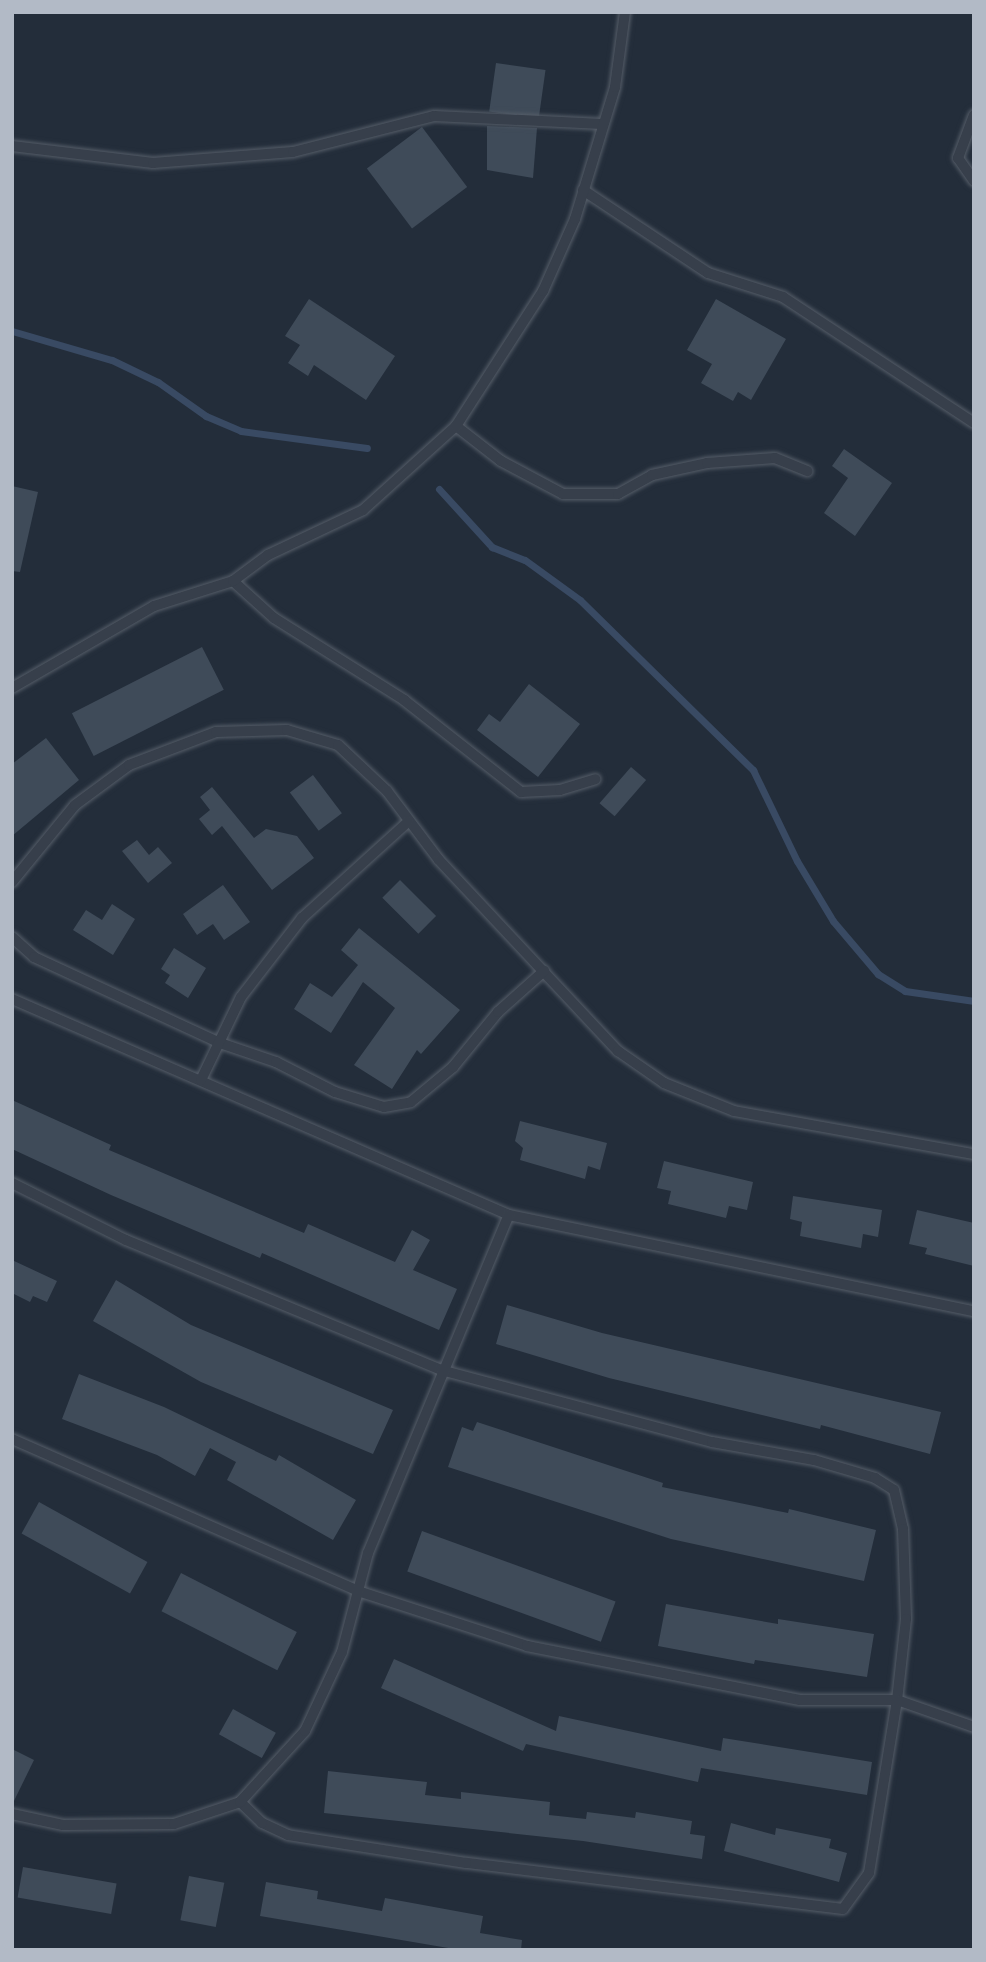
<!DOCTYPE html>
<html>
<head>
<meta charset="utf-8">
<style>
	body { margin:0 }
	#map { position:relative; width:986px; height:1962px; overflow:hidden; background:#232d3a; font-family:"Nunito Sans",sans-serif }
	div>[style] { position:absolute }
	.stream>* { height:7px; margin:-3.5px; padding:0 3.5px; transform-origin:3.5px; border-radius:3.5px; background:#394a63 }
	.building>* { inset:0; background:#3f4b59; transform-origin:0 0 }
	.roads { filter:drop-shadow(0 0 2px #555d68) drop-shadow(0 0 2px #555d68) }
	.lane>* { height:10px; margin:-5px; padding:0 5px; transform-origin:5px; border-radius:5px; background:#373f4b }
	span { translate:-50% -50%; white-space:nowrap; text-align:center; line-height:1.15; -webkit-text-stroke:6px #1c242f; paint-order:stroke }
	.frame { position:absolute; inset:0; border:14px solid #b2bac6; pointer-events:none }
</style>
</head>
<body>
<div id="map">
	<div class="stream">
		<div style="left:12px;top:331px;width:104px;rotate:16.2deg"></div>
		<div style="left:112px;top:360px;width:51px;rotate:25.6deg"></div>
		<div style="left:158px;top:382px;width:59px;rotate:35.3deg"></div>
		<div style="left:206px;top:416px;width:38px;rotate:23deg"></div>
		<div style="left:241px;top:431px;width:127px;rotate:7.7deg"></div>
		<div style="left:439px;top:489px;width:79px;rotate:47.6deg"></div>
		<div style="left:492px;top:547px;width:35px;rotate:22deg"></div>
		<div style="left:525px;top:560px;width:68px;rotate:36deg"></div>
		<div style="left:580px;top:600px;width:243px;rotate:44.5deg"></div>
		<div style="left:753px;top:770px;width:101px;rotate:64.2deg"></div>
		<div style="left:797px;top:861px;width:70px;rotate:59deg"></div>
		<div style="left:833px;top:921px;width:70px;rotate:49.7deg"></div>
		<div style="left:878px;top:974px;width:32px;rotate:32deg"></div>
		<div style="left:905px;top:991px;width:70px;rotate:8.2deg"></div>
	</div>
	<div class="building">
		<div style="left:496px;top:63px;width:50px;height:49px;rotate:8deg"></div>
		<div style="clip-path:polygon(487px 126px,537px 128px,533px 178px,487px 170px)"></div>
		<div style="left:422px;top:127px;width:75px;height:69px;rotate:53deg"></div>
		<div style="clip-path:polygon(309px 299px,395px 356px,366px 400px,314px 365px,308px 376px,288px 363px,300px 345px,285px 336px)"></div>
		<div style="clip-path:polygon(716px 299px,786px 339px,751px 400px,738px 392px,733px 401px,701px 383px,712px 364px,687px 350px)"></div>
		<div style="clip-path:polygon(844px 449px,892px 483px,855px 536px,824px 513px,848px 478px,832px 466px)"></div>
		<div style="clip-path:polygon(12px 486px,38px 492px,20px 572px,12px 571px)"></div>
		<div style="left:202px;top:647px;width:48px;height:146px;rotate:63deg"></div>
		<div style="clip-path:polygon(529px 684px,580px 724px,538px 777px,477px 730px,489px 714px,500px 722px)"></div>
		<div style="clip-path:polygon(46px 738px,79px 780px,12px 836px,12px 764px)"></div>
		<div style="left:631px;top:767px;width:20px;height:48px;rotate:41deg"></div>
		<div style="left:313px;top:775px;width:48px;height:29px;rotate:53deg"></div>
		<div style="clip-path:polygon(212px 787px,254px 838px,266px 829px,297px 836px,314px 858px,272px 890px,222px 826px,212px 835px,199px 819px,210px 810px,200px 797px)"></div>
		<div style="clip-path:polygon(137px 840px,149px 855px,158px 847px,172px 863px,148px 883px,122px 851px)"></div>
		<div style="left:400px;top:880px;width:51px;height:25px;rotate:45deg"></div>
		<div style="clip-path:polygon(223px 885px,250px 922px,224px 940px,213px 924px,197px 935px,183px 914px)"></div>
		<div style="clip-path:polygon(112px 904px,135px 919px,113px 955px,73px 930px,86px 910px,102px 920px)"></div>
		<div style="clip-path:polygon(359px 928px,460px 1010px,421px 1054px,417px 1050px,392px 1089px,354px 1065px,395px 1008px,363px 982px,331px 1033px,294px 1009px,310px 983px,332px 997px,358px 965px,341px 950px)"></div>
		<div style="clip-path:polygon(174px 948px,206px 968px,188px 998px,165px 983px,170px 975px,161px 969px)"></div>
		<div style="clip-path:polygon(12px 1100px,111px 1145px,109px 1150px,304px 1233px,308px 1224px,395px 1262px,412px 1230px,430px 1240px,413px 1270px,457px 1289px,439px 1330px,262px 1253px,260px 1258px,111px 1195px,12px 1149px)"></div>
		<div style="clip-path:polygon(520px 1121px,607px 1143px,600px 1170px,588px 1166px,585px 1179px,520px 1160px,523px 1148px,515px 1141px)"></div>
		<div style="clip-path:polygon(664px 1161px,753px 1182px,747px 1210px,729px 1206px,726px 1218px,668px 1204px,671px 1191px,657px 1188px)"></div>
		<div style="clip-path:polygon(793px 1196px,882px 1210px,878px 1237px,863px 1234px,861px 1248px,800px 1236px,802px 1222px,790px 1219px)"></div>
		<div style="clip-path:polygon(917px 1210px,974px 1223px,974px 1266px,925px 1254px,927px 1248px,909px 1244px)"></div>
		<div style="clip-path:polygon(12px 1260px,57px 1281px,47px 1302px,33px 1296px,30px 1302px,12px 1293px)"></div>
		<div style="clip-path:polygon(116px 1280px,191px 1325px,393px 1410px,373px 1454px,201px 1382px,93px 1321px)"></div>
		<div style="clip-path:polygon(507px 1305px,602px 1333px,941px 1412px,930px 1454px,821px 1425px,820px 1429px,609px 1378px,496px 1344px)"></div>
		<div style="clip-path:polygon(79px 1374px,164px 1407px,276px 1461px,279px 1455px,356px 1500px,333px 1540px,227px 1480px,236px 1462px,210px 1448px,195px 1476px,157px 1455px,62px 1419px)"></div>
		<div style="clip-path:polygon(477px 1422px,663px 1483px,662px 1487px,788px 1513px,789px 1509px,876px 1530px,864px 1581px,671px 1539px,448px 1467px,462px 1427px,473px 1431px)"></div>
		<div style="left:39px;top:1502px;width:124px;height:36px;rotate:29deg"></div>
		<div style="left:422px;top:1531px;width:206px;height:43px;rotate:20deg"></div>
		<div style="left:181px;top:1573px;width:130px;height:43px;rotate:27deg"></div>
		<div style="clip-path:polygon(666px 1604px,778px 1624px,778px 1619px,874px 1634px,867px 1677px,755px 1660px,754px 1664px,658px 1646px)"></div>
		<div style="clip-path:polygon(394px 1659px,556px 1731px,559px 1716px,721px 1751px,723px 1738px,872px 1762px,867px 1795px,701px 1768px,698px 1782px,526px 1744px,523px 1751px,381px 1688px)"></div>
		<div style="left:233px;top:1709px;width:49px;height:29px;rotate:29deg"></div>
		<div style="clip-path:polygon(12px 1749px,34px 1760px,12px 1805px)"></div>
		<div style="clip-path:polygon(328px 1771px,427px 1782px,425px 1795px,461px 1799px,461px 1792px,550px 1802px,549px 1815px,586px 1819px,587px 1812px,635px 1818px,636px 1812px,692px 1821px,690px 1834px,705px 1836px,702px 1859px,583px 1841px,324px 1813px)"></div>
		<div style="clip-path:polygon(731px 1823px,775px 1835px,776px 1828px,831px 1839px,829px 1848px,847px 1853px,839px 1882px,724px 1851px)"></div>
		<div style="left:23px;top:1867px;width:95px;height:31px;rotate:10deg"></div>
		<div style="left:189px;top:1876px;width:36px;height:45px;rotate:11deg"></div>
		<div style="clip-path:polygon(266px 1882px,318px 1891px,317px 1899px,382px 1911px,385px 1898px,483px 1916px,480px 1933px,522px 1940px,521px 1950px,460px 1950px,260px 1916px)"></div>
	</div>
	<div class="roads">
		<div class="lane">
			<div style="left:974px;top:115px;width:46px;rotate:110.4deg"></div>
			<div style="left:958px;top:158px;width:28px;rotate:55deg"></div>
			<div style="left:12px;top:146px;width:142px;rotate:6.9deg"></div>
			<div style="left:153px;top:163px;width:140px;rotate:-4.5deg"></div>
			<div style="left:293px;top:152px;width:146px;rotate:-14.3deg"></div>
			<div style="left:434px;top:116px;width:168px;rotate:2.7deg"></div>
			<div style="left:583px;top:190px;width:150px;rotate:33.6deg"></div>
			<div style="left:708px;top:273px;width:79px;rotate:17.7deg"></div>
			<div style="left:783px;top:297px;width:229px;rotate:33.4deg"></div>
			<div style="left:456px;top:426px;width:57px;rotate:37.9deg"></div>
			<div style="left:501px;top:461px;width:70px;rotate:28deg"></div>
			<div style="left:563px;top:494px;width:55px"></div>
			<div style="left:618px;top:494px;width:39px;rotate:-29deg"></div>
			<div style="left:652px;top:475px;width:56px;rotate:-12.3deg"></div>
			<div style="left:707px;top:463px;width:68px;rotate:-4.2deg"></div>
			<div style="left:775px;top:458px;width:35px;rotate:22deg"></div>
			<div style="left:233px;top:581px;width:55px;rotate:42.1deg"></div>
			<div style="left:274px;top:618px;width:154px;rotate:32.2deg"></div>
			<div style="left:404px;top:700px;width:149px;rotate:38.2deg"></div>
			<div style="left:521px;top:792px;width:39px;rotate:-3deg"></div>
			<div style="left:560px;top:790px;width:37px;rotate:-17deg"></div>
			<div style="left:12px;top:688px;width:164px;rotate:-30deg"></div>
			<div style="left:154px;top:606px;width:83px;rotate:-17.6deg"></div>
			<div style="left:233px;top:581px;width:44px;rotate:-36.6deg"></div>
			<div style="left:268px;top:555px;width:105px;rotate:-25.3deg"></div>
			<div style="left:363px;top:510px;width:125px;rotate:-42.1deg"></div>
			<div style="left:456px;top:426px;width:161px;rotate:-57.2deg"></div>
			<div style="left:543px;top:291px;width:79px;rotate:-66deg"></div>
			<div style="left:575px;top:219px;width:138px;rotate:-73.1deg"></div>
			<div style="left:615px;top:87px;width:76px;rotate:-82.4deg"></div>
			<div style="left:12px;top:882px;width:99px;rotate:-50.7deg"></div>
			<div style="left:75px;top:805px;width:67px;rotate:-36.5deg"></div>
			<div style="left:129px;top:765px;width:93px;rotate:-20.8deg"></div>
			<div style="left:216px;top:732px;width:71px;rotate:-1.6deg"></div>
			<div style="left:287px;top:730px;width:53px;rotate:16.4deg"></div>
			<div style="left:338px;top:745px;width:67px;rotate:43.2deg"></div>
			<div style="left:387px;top:791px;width:86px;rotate:53deg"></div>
			<div style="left:439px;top:860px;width:262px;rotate:46.9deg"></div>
			<div style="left:618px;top:1051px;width:56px;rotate:34.8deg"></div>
			<div style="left:664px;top:1083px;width:75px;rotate:21.8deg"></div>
			<div style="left:734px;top:1111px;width:244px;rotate:10.2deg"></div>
			<div style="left:12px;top:937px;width:30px;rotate:42deg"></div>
			<div style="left:34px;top:957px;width:205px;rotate:24.8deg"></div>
			<div style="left:220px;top:1043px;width:59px;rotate:18.7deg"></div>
			<div style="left:276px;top:1062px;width:66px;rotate:27deg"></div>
			<div style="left:335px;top:1092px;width:51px;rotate:17deg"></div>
			<div style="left:384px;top:1107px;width:27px;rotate:-10deg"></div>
			<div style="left:411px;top:1102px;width:55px;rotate:-39.8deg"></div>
			<div style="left:453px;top:1067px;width:71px;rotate:-50.7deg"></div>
			<div style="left:498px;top:1012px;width:62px;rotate:-41.7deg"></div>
			<div style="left:12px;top:999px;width:542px;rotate:23.49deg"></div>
			<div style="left:509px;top:1215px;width:475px;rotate:11.7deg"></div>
			<div style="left:201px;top:1080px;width:92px;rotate:-64.3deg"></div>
			<div style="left:241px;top:997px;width:100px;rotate:-52.3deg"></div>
			<div style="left:302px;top:918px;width:144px;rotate:-42.2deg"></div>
			<div style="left:12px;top:1183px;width:127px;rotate:26.6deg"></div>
			<div style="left:126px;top:1240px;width:341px;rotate:22.4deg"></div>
			<div style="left:441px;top:1370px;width:280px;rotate:14.9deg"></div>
			<div style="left:712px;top:1442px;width:104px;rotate:10deg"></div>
			<div style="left:814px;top:1460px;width:64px;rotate:16.4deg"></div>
			<div style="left:875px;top:1478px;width:22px;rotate:32deg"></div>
			<div style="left:894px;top:1490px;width:40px;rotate:77deg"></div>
			<div style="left:903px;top:1529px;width:90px;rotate:88.1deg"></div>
			<div style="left:906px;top:1619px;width:81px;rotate:96.3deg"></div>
			<div style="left:897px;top:1700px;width:175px;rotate:99.2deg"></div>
			<div style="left:869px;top:1873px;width:44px;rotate:125.8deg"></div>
			<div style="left:843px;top:1909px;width:380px;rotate:-173deg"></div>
			<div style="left:466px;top:1863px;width:180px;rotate:-171.1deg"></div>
			<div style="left:288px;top:1835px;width:29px;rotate:-155deg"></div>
			<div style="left:262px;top:1823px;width:30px;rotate:-136deg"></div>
			<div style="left:12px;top:1439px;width:378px;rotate:23.7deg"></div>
			<div style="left:358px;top:1591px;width:178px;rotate:18deg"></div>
			<div style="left:527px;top:1646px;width:278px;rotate:11.2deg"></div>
			<div style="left:800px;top:1700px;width:97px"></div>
			<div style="left:897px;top:1700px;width:82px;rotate:19.3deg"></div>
			<div style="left:12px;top:1814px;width:52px;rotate:12.2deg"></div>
			<div style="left:63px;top:1825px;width:111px;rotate:-0.5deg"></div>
			<div style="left:174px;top:1824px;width:70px;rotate:-18.4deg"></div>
			<div style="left:240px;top:1802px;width:96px;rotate:-47.5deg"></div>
			<div style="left:305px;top:1731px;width:87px;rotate:-64.9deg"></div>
			<div style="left:342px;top:1652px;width:102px;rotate:-75.3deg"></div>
			<div style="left:368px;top:1553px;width:366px;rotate:-67.4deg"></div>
		</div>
	</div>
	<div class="frame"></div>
</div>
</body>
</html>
